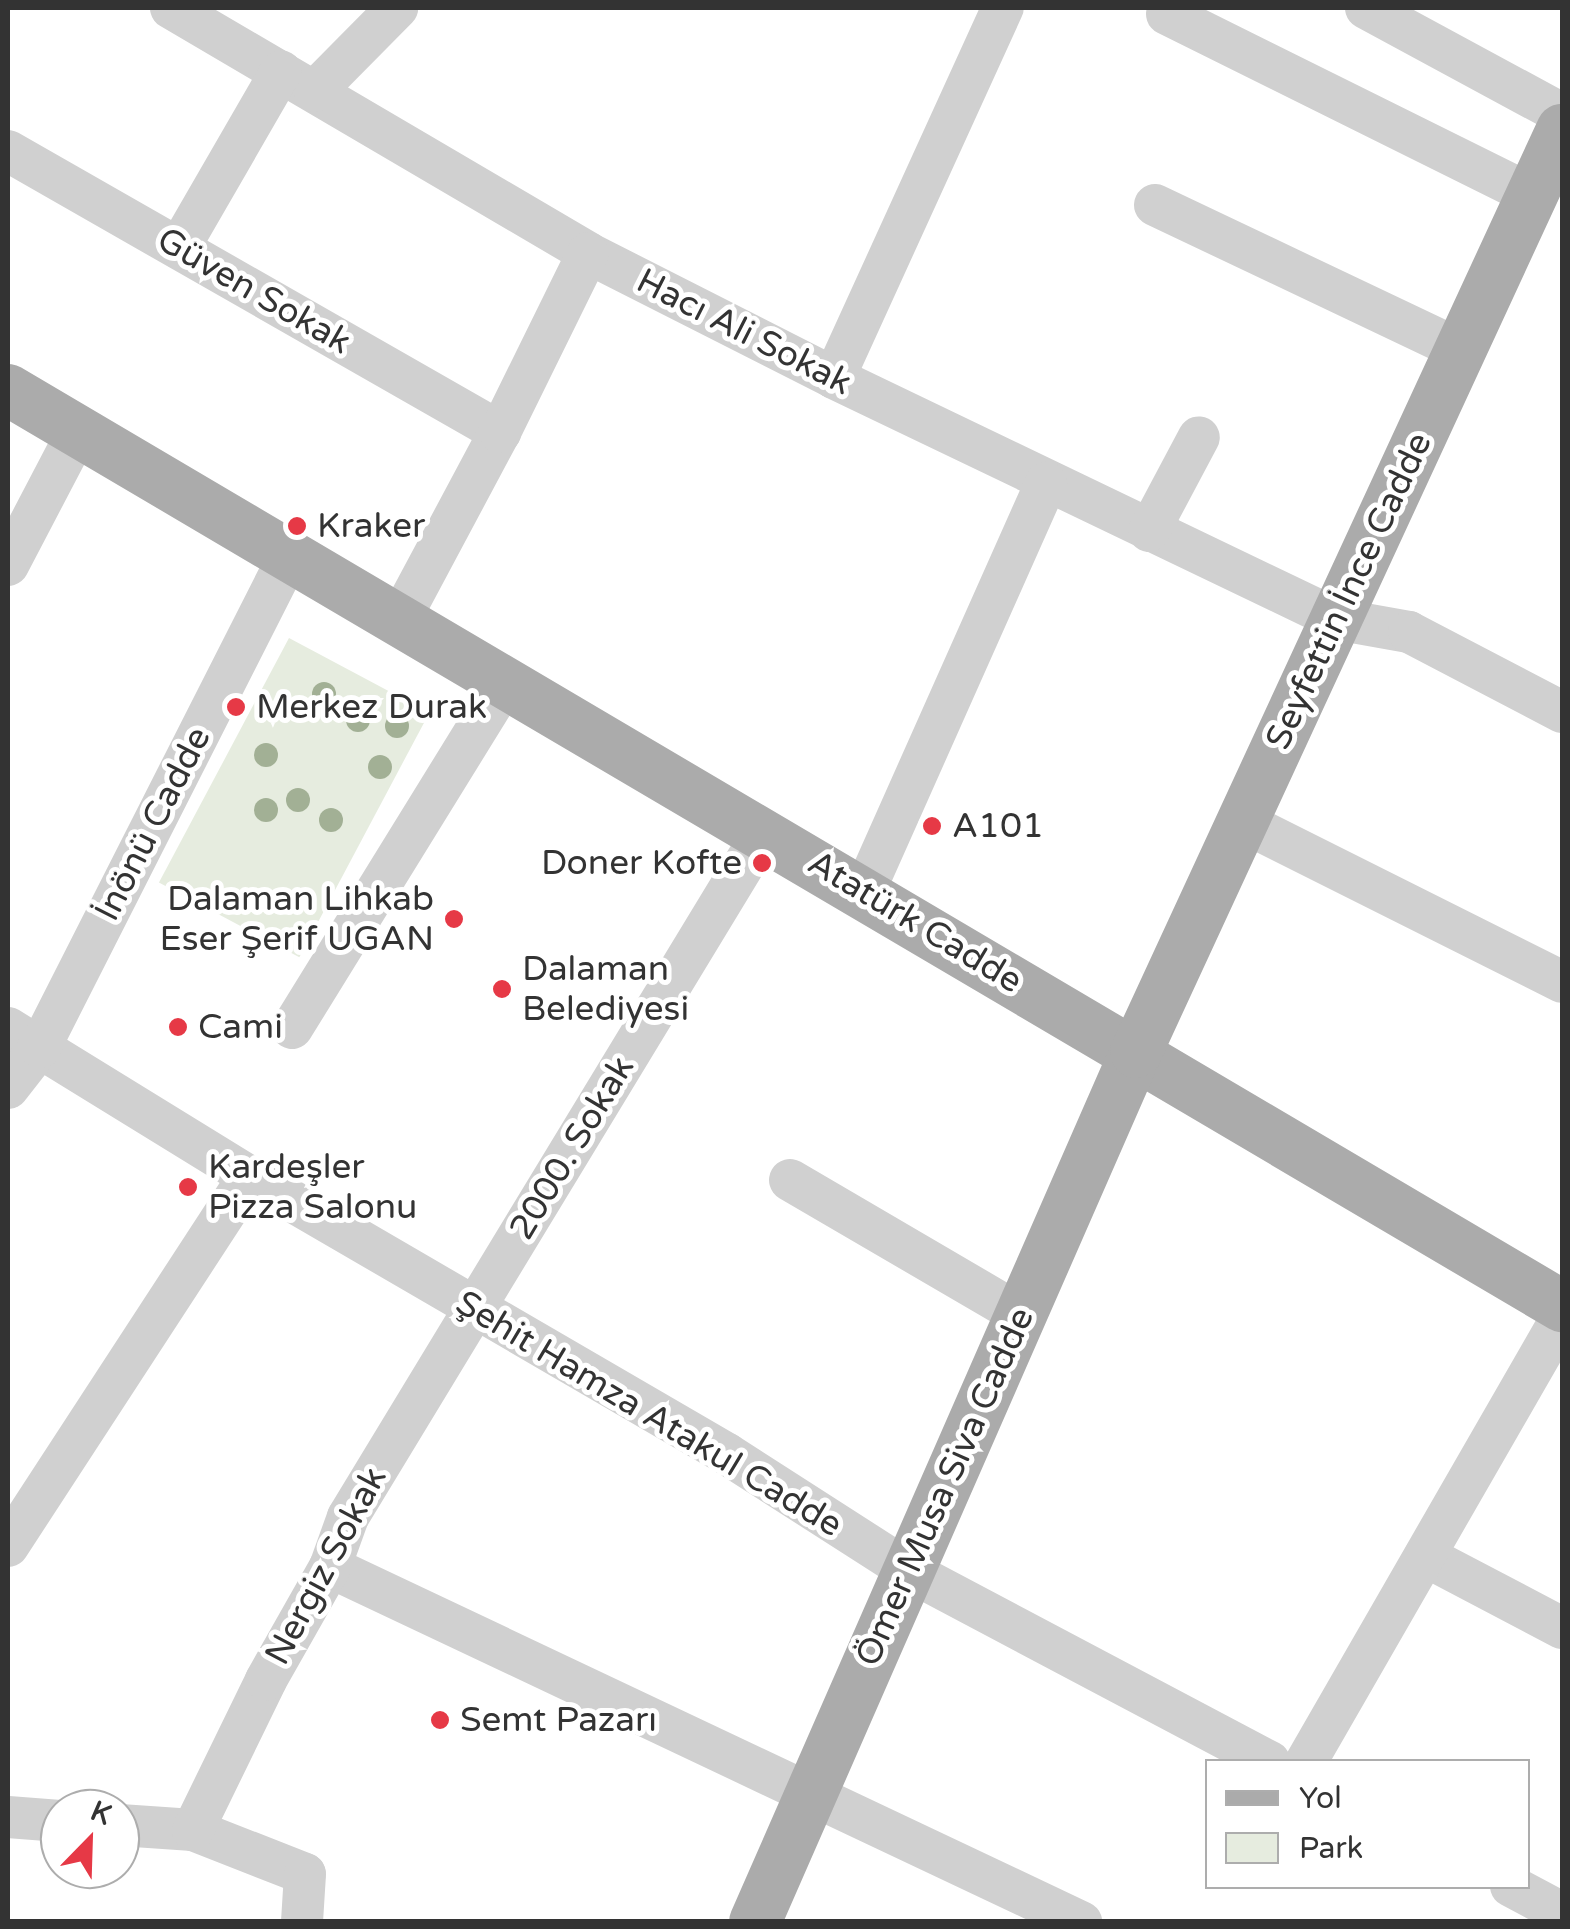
<!DOCTYPE html>
<html>
<head>
<meta charset="utf-8">
<style>
	body { margin:0 }
	#map { position:relative; width:1570px; height:1929px; overflow:hidden; background:#fff; font-family:"Varela Round",sans-serif }
	div>[style] { position:absolute }
	.green>* { inset:0; background:#e6ecdf; transform-origin:0 0 }
	.minor>* { height:42px; margin:-21px; padding:0 21px; transform-origin:21px; border-radius:21px; background:#d0d0d0 }
	.major>* { height:52px; margin:-26px; padding:0 26px; transform-origin:26px; border-radius:26px; background:#ababab }
	.trees>* { width:24px; height:24px; margin:-12px; border-radius:50%; background:#a2b095 }
	.dots>* { width:28px; height:28px; translate:-50% -50%; box-sizing:border-box; border:5px solid #fff; border-radius:50% }
	span { translate:-50% -50%; white-space:nowrap; text-align:center; line-height:1.15; -webkit-text-stroke:10px #fff; paint-order:stroke }
	.street-label { font-size:35px; color:#333 }
	.poi-label { font-size:35px; color:#333 }
	.left { translate:0 -50%; text-align:left }
	.right { translate:-100% -50%; text-align:right }
	.frame { position:absolute; inset:0; border:10px solid #333; pointer-events:none }
	.legend { position:absolute; left:1205px; top:1759px; width:325px; height:130px; box-sizing:border-box; background:#fff; border:2px solid #adadad; margin:0; padding:12px 18px; list-style:none; font-size:30px; color:#333 }
	.legend li { display:flex; align-items:center; gap:20px; height:50px }
	.legend b { width:50px; border:2px solid #adadad }
	.north { position:absolute; left:40px; top:1789px; width:100px; height:100px; box-sizing:border-box; background:#fff; border:2px solid #adadad; border-radius:50%; rotate:23deg; font-size:28px; font-weight:700; line-height:40px; text-align:center; color:#333 }
	.north::after { content:''; display:block; margin:auto; width:35px; height:45px; background:#e63946; clip-path:polygon(50% 0,100% 100%,50% 72%,0 100%) }
</style>
</head>
<body>
<div id="map">
	<div class="green">
		<div style="left:289px;top:638px;width:159px;height:277px;rotate:28deg"></div>
	</div>
	<div class="minor">
		<div style="left:171px;top:8px;width:484px;rotate:30.4deg"></div>
		<div style="left:588px;top:253px;width:276px;rotate:26.9deg"></div>
		<div style="left:834px;top:378px;width:557px;rotate:25.64deg"></div>
		<div style="left:1336px;top:619px;width:74px;rotate:10.1deg"></div>
		<div style="left:1409px;top:632px;width:173px;rotate:27.6deg"></div>
		<div style="left:1366px;top:8px;width:223px;rotate:28.4deg"></div>
		<div style="left:1167px;top:14px;width:407px;rotate:26.4deg"></div>
		<div style="left:315px;top:91px;width:117px;rotate:-45.3deg"></div>
		<div style="left:8px;top:151px;width:567px;rotate:29.73deg"></div>
		<div style="left:1155px;top:205px;width:338px;rotate:25.4deg"></div>
		<div style="left:179px;top:248px;width:204px;rotate:-60deg"></div>
		<div style="left:834px;top:378px;width:407px;rotate:-65.5deg"></div>
		<div style="left:1149px;top:531px;width:106px;rotate:-62deg"></div>
		<div style="left:8px;top:565px;width:149px;rotate:-62.4deg"></div>
		<div style="left:400px;top:619px;width:212px;rotate:-61.9deg"></div>
		<div style="left:500px;top:432px;width:199px;rotate:-63.8deg"></div>
		<div style="left:1243px;top:822px;width:357px;rotate:26.6deg"></div>
		<div style="left:864px;top:892px;width:448px;rotate:-66deg"></div>
		<div style="left:8px;top:1028px;width:283px;rotate:31.6deg"></div>
		<div style="left:249px;top:1176px;width:553px;rotate:30.18deg"></div>
		<div style="left:727px;top:1454px;width:216px;rotate:32.7deg"></div>
		<div style="left:909px;top:1571px;width:408px;rotate:27.9deg"></div>
		<div style="left:292px;top:1028px;width:408px;rotate:-58.3deg"></div>
		<div style="left:8px;top:1088px;width:52px;rotate:-52deg"></div>
		<div style="left:40px;top:1047px;width:553px;rotate:-63.11deg"></div>
		<div style="left:790px;top:1180px;width:268px;rotate:30.3deg"></div>
		<div style="left:8px;top:1546px;width:442px;rotate:-56.9deg"></div>
		<div style="left:1425px;top:1556px;width:155px;rotate:27.7deg"></div>
		<div style="left:330px;top:1567px;width:831px;rotate:25.3deg"></div>
		<div style="left:1306px;top:1762px;width:513px;rotate:-60.09deg"></div>
		<div style="left:8px;top:1817px;width:52px;rotate:4.4deg"></div>
		<div style="left:120px;top:1825px;width:73px;rotate:3.9deg"></div>
		<div style="left:193px;top:1830px;width:120px;rotate:21.4deg"></div>
		<div style="left:305px;top:1874px;width:48px;rotate:93.6deg"></div>
		<div style="left:193px;top:1830px;width:167px;rotate:-64deg"></div>
		<div style="left:266px;top:1680px;width:130px;rotate:-60.5deg"></div>
		<div style="left:330px;top:1567px;width:53px;rotate:-70.2deg"></div>
		<div style="left:348px;top:1517px;width:800px;rotate:-58.75deg"></div>
		<div style="left:1511px;top:1886px;width:58px;rotate:27.9deg"></div>
	</div>
	<div class="major">
		<div style="left:8px;top:390px;width:1804px;rotate:30.52deg"></div>
		<div style="left:755px;top:1922px;width:950px;rotate:-66.35deg"></div>
		<div style="left:1136px;top:1052px;width:1016px;rotate:-65.2deg"></div>
	</div>
	<div class="trees">
		<div style="left:324px;top:694px"></div>
		<div style="left:358px;top:720px"></div>
		<div style="left:397px;top:726px"></div>
		<div style="left:266px;top:755px"></div>
		<div style="left:380px;top:767px"></div>
		<div style="left:298px;top:800px"></div>
		<div style="left:266px;top:810px"></div>
		<div style="left:331px;top:820px"></div>
	</div>
	<div class="dots">
		<div style="left:297px;top:526px;background:#e63946"></div>
		<div style="left:236px;top:707px;background:#e63946"></div>
		<div style="left:932px;top:826px;background:#e63946"></div>
		<div style="left:762px;top:863px;background:#e63946"></div>
		<div style="left:454px;top:919px;background:#e63946"></div>
		<div style="left:502px;top:989px;background:#e63946"></div>
		<div style="left:178px;top:1027px;background:#e63946"></div>
		<div style="left:188px;top:1187px;background:#e63946"></div>
		<div style="left:440px;top:1720px;background:#e63946"></div>
	</div>
	<div class="street-label">
		<span style="left:254px;top:291px;rotate:30deg">Güven Sokak</span>
		<span style="left:744px;top:332px;rotate:27deg">Hacı Ali Sokak</span>
		<span style="left:1349px;top:591px;rotate:-65deg">Seyfettin İnce Cadde</span>
		<span style="left:153px;top:824px;rotate:-63deg">İnönü Cadde</span>
		<span style="left:915px;top:922px;rotate:31deg">Atatürk Cadde</span>
		<span style="left:572px;top:1148px;rotate:-59deg">2000. Sokak</span>
		<span style="left:649px;top:1414px;rotate:31deg">Şehit Hamza Atakul Cadde</span>
		<span style="left:945px;top:1487px;rotate:-66deg">Ömer Musa Siva Cadde</span>
		<span style="left:326px;top:1566px;rotate:-62deg">Nergiz Sokak</span>
	</div>
	<div class="poi-label">
		<span class="left" style="left:317px;top:526px">Kraker</span>
		<span class="left" style="left:256px;top:707px">Merkez Durak</span>
		<span class="left" style="left:952px;top:826px">A101</span>
		<span class="right" style="left:742px;top:863px">Doner Kofte</span>
		<span class="right" style="left:434px;top:919px">Dalaman Lihkab<br>Eser Şerif UGAN</span>
		<span class="left" style="left:522px;top:989px">Dalaman<br>Belediyesi</span>
		<span class="left" style="left:198px;top:1027px">Cami</span>
		<span class="left" style="left:208px;top:1187px">Kardeşler<br>Pizza Salonu</span>
		<span class="left" style="left:460px;top:1720px">Semt Pazarı</span>
	</div>
	<div class="frame"></div>
	<ul class="legend">
	<li><b style="height:12px;background:#ababab"></b>Yol</li>
	<li><b style="height:28px;background:#e6ecdf"></b>Park</li>
	</ul>
	<div class="north">K</div>
</div>
</body>
</html>
